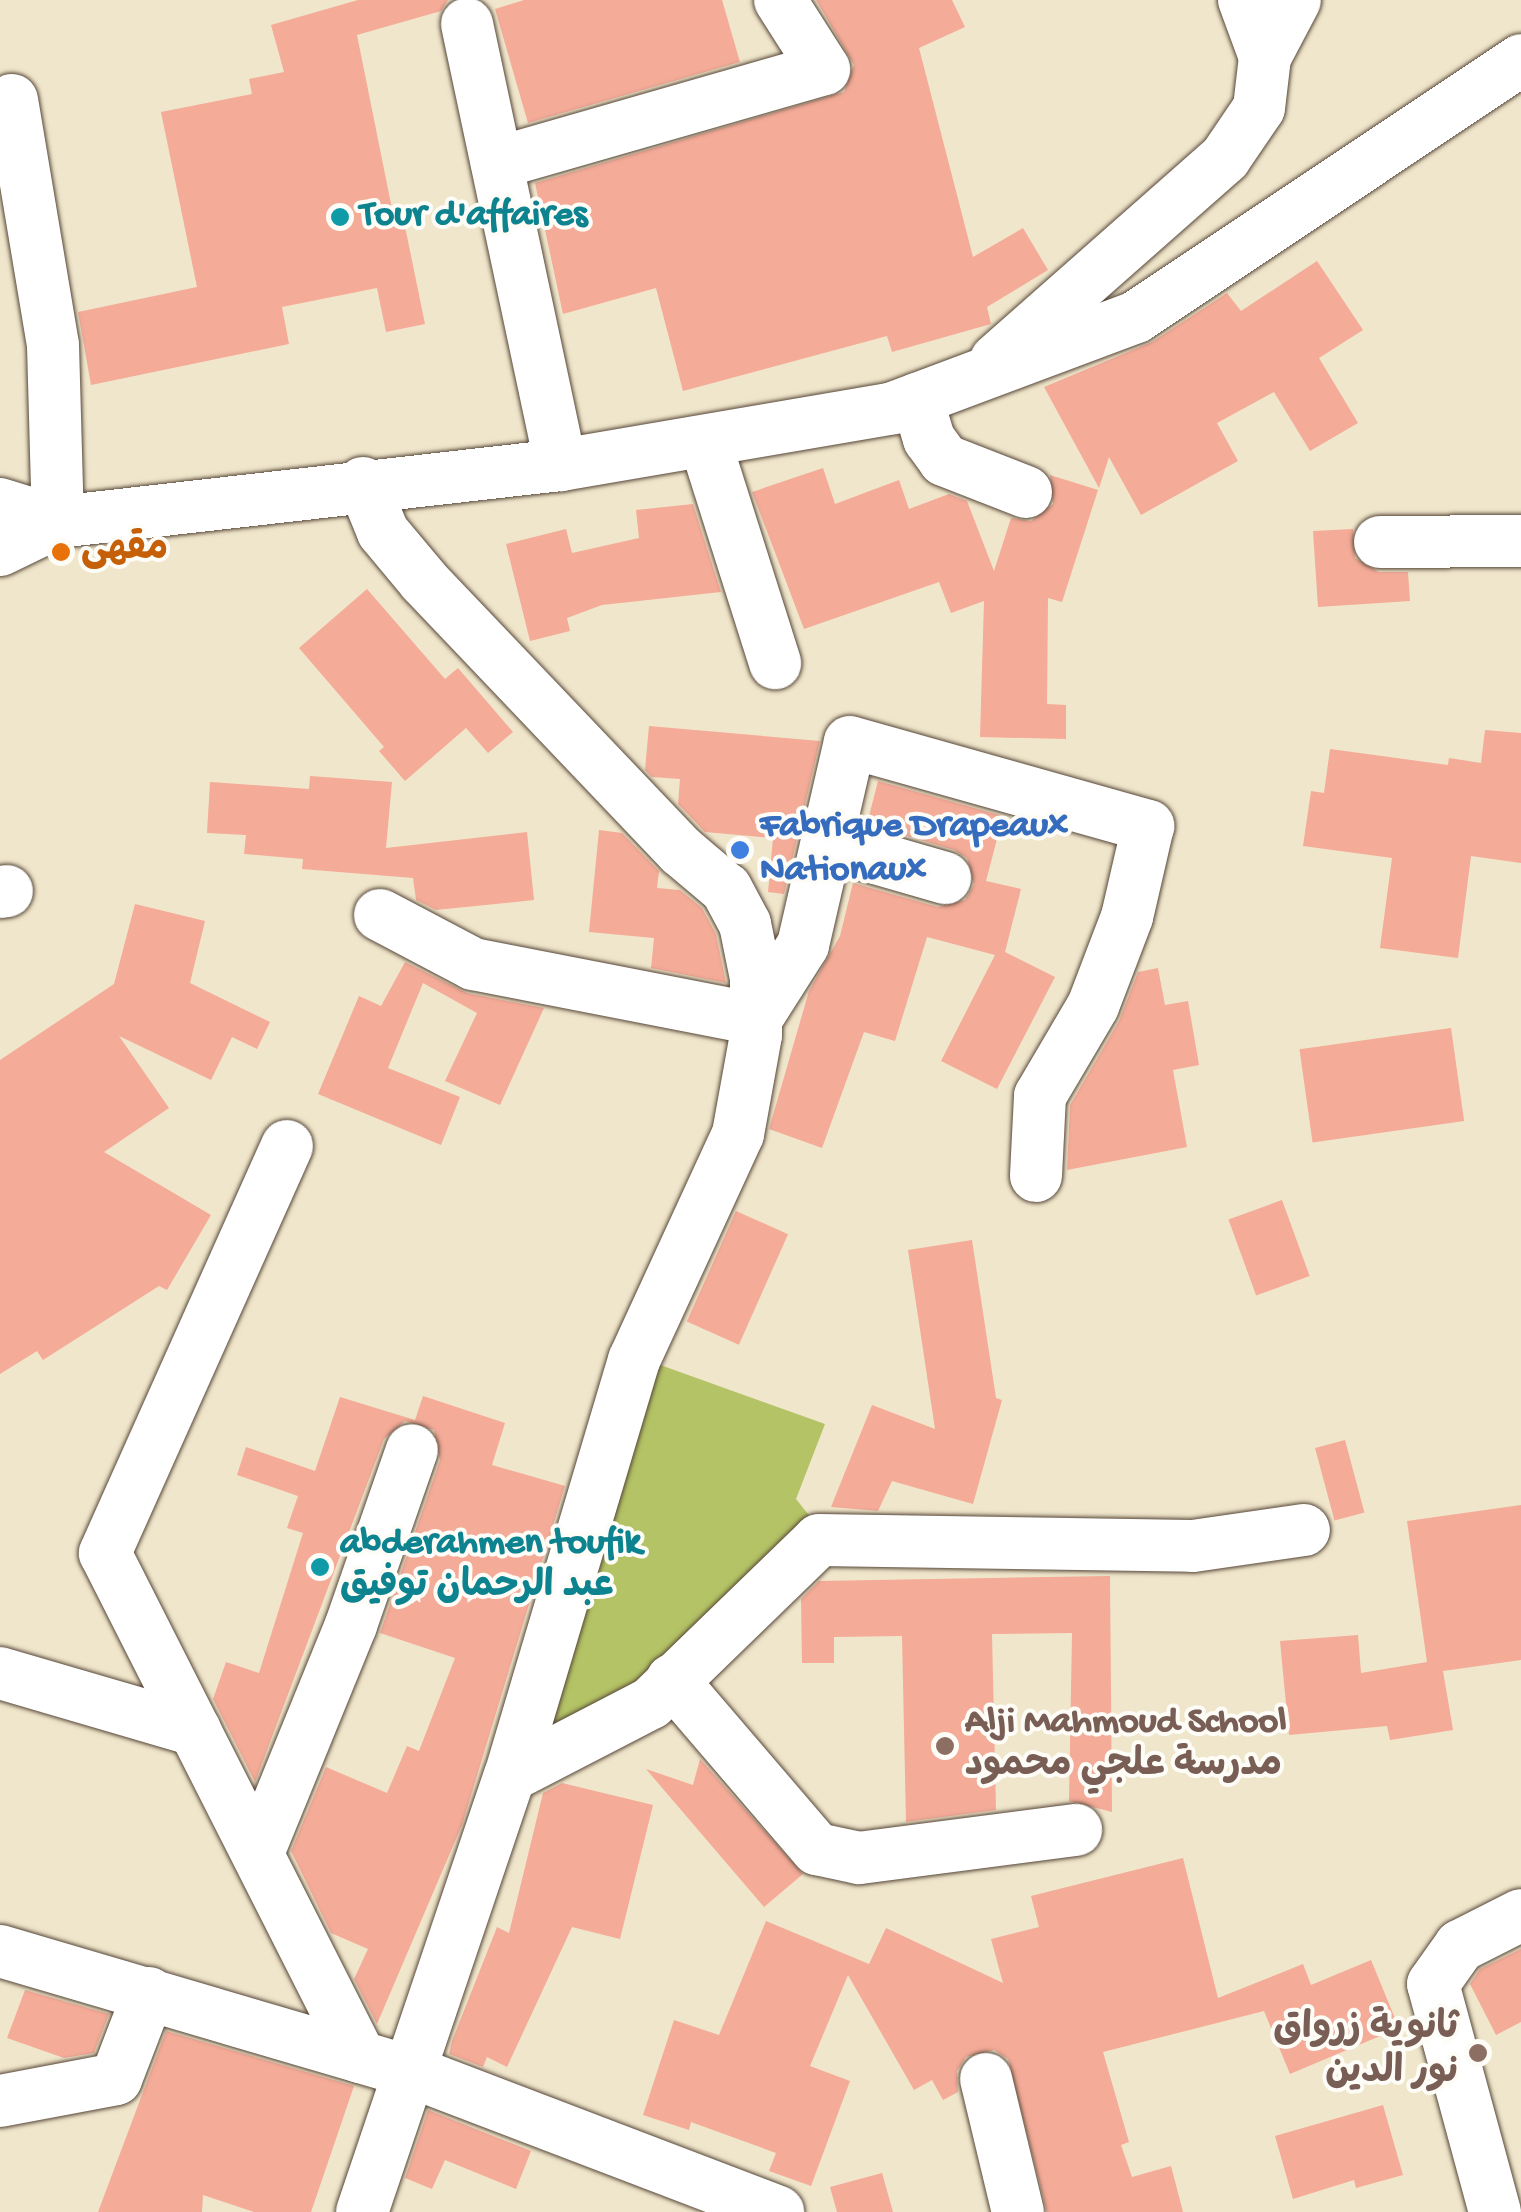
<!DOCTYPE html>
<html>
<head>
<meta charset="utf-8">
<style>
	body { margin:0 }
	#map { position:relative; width:1521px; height:2212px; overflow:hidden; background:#f0e6cb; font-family:"Gochi Hand","Playpen Sans Arabic",sans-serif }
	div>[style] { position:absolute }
	.green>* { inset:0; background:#b4c365 }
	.building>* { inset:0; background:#f4ab98; transform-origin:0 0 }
	.roads { filter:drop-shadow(0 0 2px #564638) drop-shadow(0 0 2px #564638) }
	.minor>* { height:52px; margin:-26px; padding:0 26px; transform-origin:26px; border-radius:26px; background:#fff }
	.dots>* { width:28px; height:28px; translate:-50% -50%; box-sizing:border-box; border:5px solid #fdfcf7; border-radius:50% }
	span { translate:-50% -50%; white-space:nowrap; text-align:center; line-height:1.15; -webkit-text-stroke:8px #fdfcf7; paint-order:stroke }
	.culture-label { font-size:38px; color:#0d838f; font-weight:700 }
	.left { translate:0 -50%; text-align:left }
	.food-label { font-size:38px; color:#c56008; font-weight:700 }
	.shop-label { font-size:38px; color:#366cbe; font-weight:700 }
	.education-label { font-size:38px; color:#785e54; font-weight:700 }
	.right { translate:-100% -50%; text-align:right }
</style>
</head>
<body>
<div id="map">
	<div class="green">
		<div style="clip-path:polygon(652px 1362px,825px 1424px,796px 1499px,812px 1519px,640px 1689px,558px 1734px,541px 1729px)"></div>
	</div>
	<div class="building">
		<div style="clip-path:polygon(358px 0,448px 0,441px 11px,357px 35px,392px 209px,401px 207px,425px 324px,386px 332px,377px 288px,282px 307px,289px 344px,91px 385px,78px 312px,197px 287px,161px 112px,252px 94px,249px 79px,284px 72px,271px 25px)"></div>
		<div style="clip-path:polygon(524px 0,722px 0,740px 62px,528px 123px,495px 9px)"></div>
		<div style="clip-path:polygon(816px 0,952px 0,965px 27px,919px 48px,973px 257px,1023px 228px,1048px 270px,987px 307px,991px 324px,892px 352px,887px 336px,683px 391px,656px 288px,563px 314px,535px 183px,844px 92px,854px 65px)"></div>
		<div style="clip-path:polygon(1317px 261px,1363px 330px,1319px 358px,1358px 423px,1310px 451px,1274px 392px,1217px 423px,1238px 461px,1141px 515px,1109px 457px,1099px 488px,1044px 387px,1152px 342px,1227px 293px,1241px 311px)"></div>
		<div style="clip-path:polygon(823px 468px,835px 504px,899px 480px,909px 509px,949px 494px,967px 501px,994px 571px,1011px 518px,1031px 521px,1053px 504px,1050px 475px,1098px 490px,1062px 602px,1048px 598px,1047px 704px,1066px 705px,1066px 739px,980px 737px,984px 601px,951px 613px,939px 582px,804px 629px,752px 492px)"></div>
		<div style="clip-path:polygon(693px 504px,721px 592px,602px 605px,567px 618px,570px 631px,530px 641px,506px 544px,566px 529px,572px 553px,639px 538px,636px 510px)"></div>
		<div style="clip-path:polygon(1353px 529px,1355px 558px,1379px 572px,1408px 572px,1410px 601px,1318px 607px,1313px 531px)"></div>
		<div style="clip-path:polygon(367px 589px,445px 679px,458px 668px,513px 732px,488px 753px,466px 728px,405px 781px,379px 751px,384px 747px,299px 648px)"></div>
		<div style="clip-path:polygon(649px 726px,820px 741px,784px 894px,768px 892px,773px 838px,705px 832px,678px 804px,680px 779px,652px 777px,645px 770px)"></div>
		<div style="clip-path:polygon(1485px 730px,1521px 733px,1521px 863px,1471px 856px,1458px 958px,1380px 948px,1392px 858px,1303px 846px,1311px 791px,1324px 793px,1330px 749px,1448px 765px,1449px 758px,1481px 763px)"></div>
		<div style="clip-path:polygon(310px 776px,392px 782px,386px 848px,527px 832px,534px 900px,436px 910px,416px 900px,413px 878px,302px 869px,303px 859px,244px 854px,246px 835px,207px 833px,210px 782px,309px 789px)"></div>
		<div style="clip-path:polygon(878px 781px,1003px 816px,986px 881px,1021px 889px,1005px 952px,1055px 977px,997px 1089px,941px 1061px,995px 955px,927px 937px,895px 1041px,864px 1032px,822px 1148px,769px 1129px,809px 991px,840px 936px,853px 883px,938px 907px,965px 900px,974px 885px,967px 858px,954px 850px,867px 824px)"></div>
		<div style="clip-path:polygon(599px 830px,622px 833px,659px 871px,657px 888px,680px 890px,702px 908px,716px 934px,726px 983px,651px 968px,654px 938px,589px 932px)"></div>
		<div style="clip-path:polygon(135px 904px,205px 921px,190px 983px,270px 1022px,257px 1049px,232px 1037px,211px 1080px,119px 1036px,169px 1108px,104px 1152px,211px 1215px,167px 1290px,159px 1286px,43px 1360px,37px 1351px,0 1374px,0 1060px,114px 984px)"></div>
		<div style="clip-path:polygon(405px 962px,467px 993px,544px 1008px,500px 1105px,445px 1081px,477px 1013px,423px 983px,388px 1068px,460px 1097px,441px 1145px,318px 1094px,359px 996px,381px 1006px)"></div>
		<div style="clip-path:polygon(1158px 968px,1165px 1005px,1188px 1001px,1199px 1065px,1173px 1070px,1187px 1147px,1067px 1170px,1070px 1105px,1119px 1021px,1138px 972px)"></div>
		<div style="left:1451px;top:1028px;width:94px;height:153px;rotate:82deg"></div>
		<div style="left:1282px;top:1200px;width:81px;height:57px;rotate:70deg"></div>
		<div style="left:736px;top:1211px;width:57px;height:121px;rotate:24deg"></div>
		<div style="clip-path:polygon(972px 1240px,996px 1398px,1002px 1400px,973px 1504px,892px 1481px,878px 1511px,831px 1507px,872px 1405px,935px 1429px,908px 1250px)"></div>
		<div style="clip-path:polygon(423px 1396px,505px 1423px,492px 1465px,565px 1486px,462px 1825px,377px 2024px,354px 1979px,368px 1949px,331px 1933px,291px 1851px,326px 1767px,387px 1793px,407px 1746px,419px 1751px,455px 1658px,380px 1633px,440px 1460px,434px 1430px,405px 1421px,384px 1439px,255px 1782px,213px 1699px,226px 1662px,259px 1673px,303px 1533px,287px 1528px,298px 1496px,237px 1475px,246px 1447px,315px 1471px,340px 1397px,415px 1420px)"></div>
		<div style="left:1345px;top:1440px;width:75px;height:31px;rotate:75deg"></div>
		<div style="clip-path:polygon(1521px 1505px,1521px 1660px,1443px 1671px,1453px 1730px,1390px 1740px,1387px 1726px,1289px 1735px,1280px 1641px,1358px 1635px,1361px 1673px,1427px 1662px,1407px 1521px)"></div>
		<div style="clip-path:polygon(1110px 1576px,1112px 1812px,1069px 1801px,1072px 1633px,992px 1634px,996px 1810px,906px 1822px,902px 1636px,834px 1637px,834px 1663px,802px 1663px,801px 1599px,819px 1581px)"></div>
		<div style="clip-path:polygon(700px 1759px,803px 1874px,764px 1907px,646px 1769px,693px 1785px)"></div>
		<div style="clip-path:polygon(562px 1783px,653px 1805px,620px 1939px,572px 1927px,507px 2067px,487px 2057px,483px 2067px,449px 2054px,452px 2041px,497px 1927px,509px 1933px,543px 1793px)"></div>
		<div style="clip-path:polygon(1183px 1858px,1218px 1998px,1303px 1964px,1311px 1985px,1371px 1960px,1399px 2028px,1290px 2074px,1264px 2011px,1103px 2052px,1129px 2142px,1121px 2145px,1132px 2177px,1171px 2166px,1183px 2212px,1047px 2212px,1008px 2059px,994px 2050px,966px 2057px,957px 2071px,958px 2092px,943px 2100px,932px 2080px,914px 2090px,848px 1975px,810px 2066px,850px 2081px,811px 2186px,769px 2171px,776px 2153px,691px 2122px,689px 2130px,643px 2115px,674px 2020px,719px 2035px,766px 1921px,869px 1964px,886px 1928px,1003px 1983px,991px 1939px,1039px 1927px,1031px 1896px)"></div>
		<div style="clip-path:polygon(1521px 1949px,1521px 2022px,1496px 2035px,1470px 1984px,1480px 1969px)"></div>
		<div style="clip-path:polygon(25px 1990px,109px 2014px,94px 2053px,64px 2058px,7px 2038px)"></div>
		<div style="clip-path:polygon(166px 2031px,354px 2086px,311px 2212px,254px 2212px,203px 2195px,202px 2212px,98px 2212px)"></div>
		<div style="clip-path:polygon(1383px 2105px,1403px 2175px,1356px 2188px,1354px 2180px,1293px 2199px,1275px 2136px)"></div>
		<div style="clip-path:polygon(428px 2110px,531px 2151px,516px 2189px,445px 2160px,432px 2189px,405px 2178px)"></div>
		<div style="clip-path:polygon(882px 2173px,893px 2212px,837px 2212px,830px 2187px)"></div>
	</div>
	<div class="roads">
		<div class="minor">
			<div style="left:467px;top:24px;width:451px;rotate:78deg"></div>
			<div style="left:1265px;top:57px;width:64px;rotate:-62.2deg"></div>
			<div style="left:12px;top:100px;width:248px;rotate:80.5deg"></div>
			<div style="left:53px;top:345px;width:177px;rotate:88.4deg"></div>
			<div style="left:497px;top:163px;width:340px;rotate:-16deg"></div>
			<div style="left:824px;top:69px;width:82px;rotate:-122.5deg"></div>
			<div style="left:996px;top:360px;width:305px;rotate:-41.4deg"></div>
			<div style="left:1225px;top:158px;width:60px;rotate:-55.8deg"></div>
			<div style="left:1259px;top:108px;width:51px;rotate:-83.3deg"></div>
			<div style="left:1265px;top:57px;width:61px;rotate:-110.2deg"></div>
			<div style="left:917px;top:399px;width:42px;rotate:73.3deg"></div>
			<div style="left:929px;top:439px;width:26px;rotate:54deg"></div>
			<div style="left:944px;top:460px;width:88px;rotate:21.3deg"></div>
			<div style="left:706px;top:445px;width:229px;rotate:72.4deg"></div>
			<div style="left:0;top:504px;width:61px;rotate:17.2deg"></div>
			<div style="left:1380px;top:542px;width:141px;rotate:-0.4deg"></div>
			<div style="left:0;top:550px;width:64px;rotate:-25.8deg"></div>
			<div style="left:58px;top:522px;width:506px;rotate:-6.47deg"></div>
			<div style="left:561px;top:465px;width:337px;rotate:-9.7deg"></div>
			<div style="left:893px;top:408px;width:259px;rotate:-20.5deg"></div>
			<div style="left:1136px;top:317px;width:463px;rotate:-33.7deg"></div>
			<div style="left:827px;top:844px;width:123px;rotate:16.1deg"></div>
			<div style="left:0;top:892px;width:7px;rotate:-8deg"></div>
			<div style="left:380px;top:915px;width:105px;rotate:27.8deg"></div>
			<div style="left:473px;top:964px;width:288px;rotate:11deg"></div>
			<div style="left:756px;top:1019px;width:88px;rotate:-57.6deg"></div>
			<div style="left:803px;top:945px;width:208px;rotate:-77deg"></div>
			<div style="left:850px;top:742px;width:310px;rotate:15.7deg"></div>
			<div style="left:1148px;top:826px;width:93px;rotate:103deg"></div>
			<div style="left:1127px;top:917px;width:95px;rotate:110.9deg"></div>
			<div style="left:1093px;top:1006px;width:104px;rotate:120.5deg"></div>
			<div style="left:1040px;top:1096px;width:80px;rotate:92.9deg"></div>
			<div style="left:287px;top:1146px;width:446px;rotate:114.1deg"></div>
			<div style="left:105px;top:1553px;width:565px;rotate:63.16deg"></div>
			<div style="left:0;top:1673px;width:203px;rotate:16.3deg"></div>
			<div style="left:672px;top:1680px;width:223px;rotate:49.4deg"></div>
			<div style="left:817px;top:1849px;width:43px;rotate:12.1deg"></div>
			<div style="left:859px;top:1858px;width:219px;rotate:-7.4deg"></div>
			<div style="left:510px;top:1776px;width:159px;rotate:-27.4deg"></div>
			<div style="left:651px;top:1703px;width:234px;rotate:-44.1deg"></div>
			<div style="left:819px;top:1540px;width:374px;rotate:0.9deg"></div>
			<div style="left:1193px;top:1546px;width:112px;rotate:-8.2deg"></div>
			<div style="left:258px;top:1853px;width:246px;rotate:-67.8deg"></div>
			<div style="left:351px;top:1625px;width:185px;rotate:-70.8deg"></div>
			<div style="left:0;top:1951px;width:429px;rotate:16.4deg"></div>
			<div style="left:412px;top:2072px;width:392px;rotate:20.9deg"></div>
			<div style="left:986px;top:2079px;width:137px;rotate:76.5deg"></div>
			<div style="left:0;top:2101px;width:118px;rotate:-10.7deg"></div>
			<div style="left:116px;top:2079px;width:92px;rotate:-69deg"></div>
			<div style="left:362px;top:2212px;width:460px;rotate:-71.3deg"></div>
			<div style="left:510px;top:1776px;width:434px;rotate:-73.4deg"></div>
			<div style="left:634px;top:1360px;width:249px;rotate:-65.3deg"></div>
			<div style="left:738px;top:1134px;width:101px;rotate:-79.7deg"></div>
			<div style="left:756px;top:1035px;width:57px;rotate:-90deg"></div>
			<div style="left:756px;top:978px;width:55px;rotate:-101.5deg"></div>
			<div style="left:745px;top:924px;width:40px;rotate:-118deg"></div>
			<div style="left:726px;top:889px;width:59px;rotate:-139.8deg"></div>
			<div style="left:681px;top:851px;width:373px;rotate:-133.6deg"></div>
			<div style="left:424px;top:581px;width:64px;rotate:-129.9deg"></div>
			<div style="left:383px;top:532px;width:53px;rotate:-112.2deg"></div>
			<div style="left:1495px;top:2212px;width:236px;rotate:-105.2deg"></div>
			<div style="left:1433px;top:1984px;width:47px;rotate:-54.6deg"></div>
			<div style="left:1460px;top:1946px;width:68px;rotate:-26.9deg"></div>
		</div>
	</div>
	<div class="dots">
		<div style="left:340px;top:217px;background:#0f9aa8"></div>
		<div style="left:61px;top:552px;background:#e8710a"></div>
		<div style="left:740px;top:850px;background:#3f7fe0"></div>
		<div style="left:320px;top:1567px;background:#0f9aa8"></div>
		<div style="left:945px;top:1746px;background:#8d6e63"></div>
		<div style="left:1478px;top:2053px;background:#8d6e63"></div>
	</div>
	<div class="culture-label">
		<span class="left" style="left:360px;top:217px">Tour d'affaires</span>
		<span class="left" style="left:340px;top:1567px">abderahmen toufik<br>عبد الرحمان توفيق</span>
	</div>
	<div class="food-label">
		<span class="left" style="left:81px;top:552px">مقهى</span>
	</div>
	<div class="shop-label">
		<span class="left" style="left:760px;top:850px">Fabrique Drapeaux<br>Nationaux</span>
	</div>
	<div class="education-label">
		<span class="left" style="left:965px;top:1746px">Alji Mahmoud School<br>مدرسة علجي محمود</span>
		<span class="right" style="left:1458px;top:2053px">ثانوية زرواق<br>نور الدين</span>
	</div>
</div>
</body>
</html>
